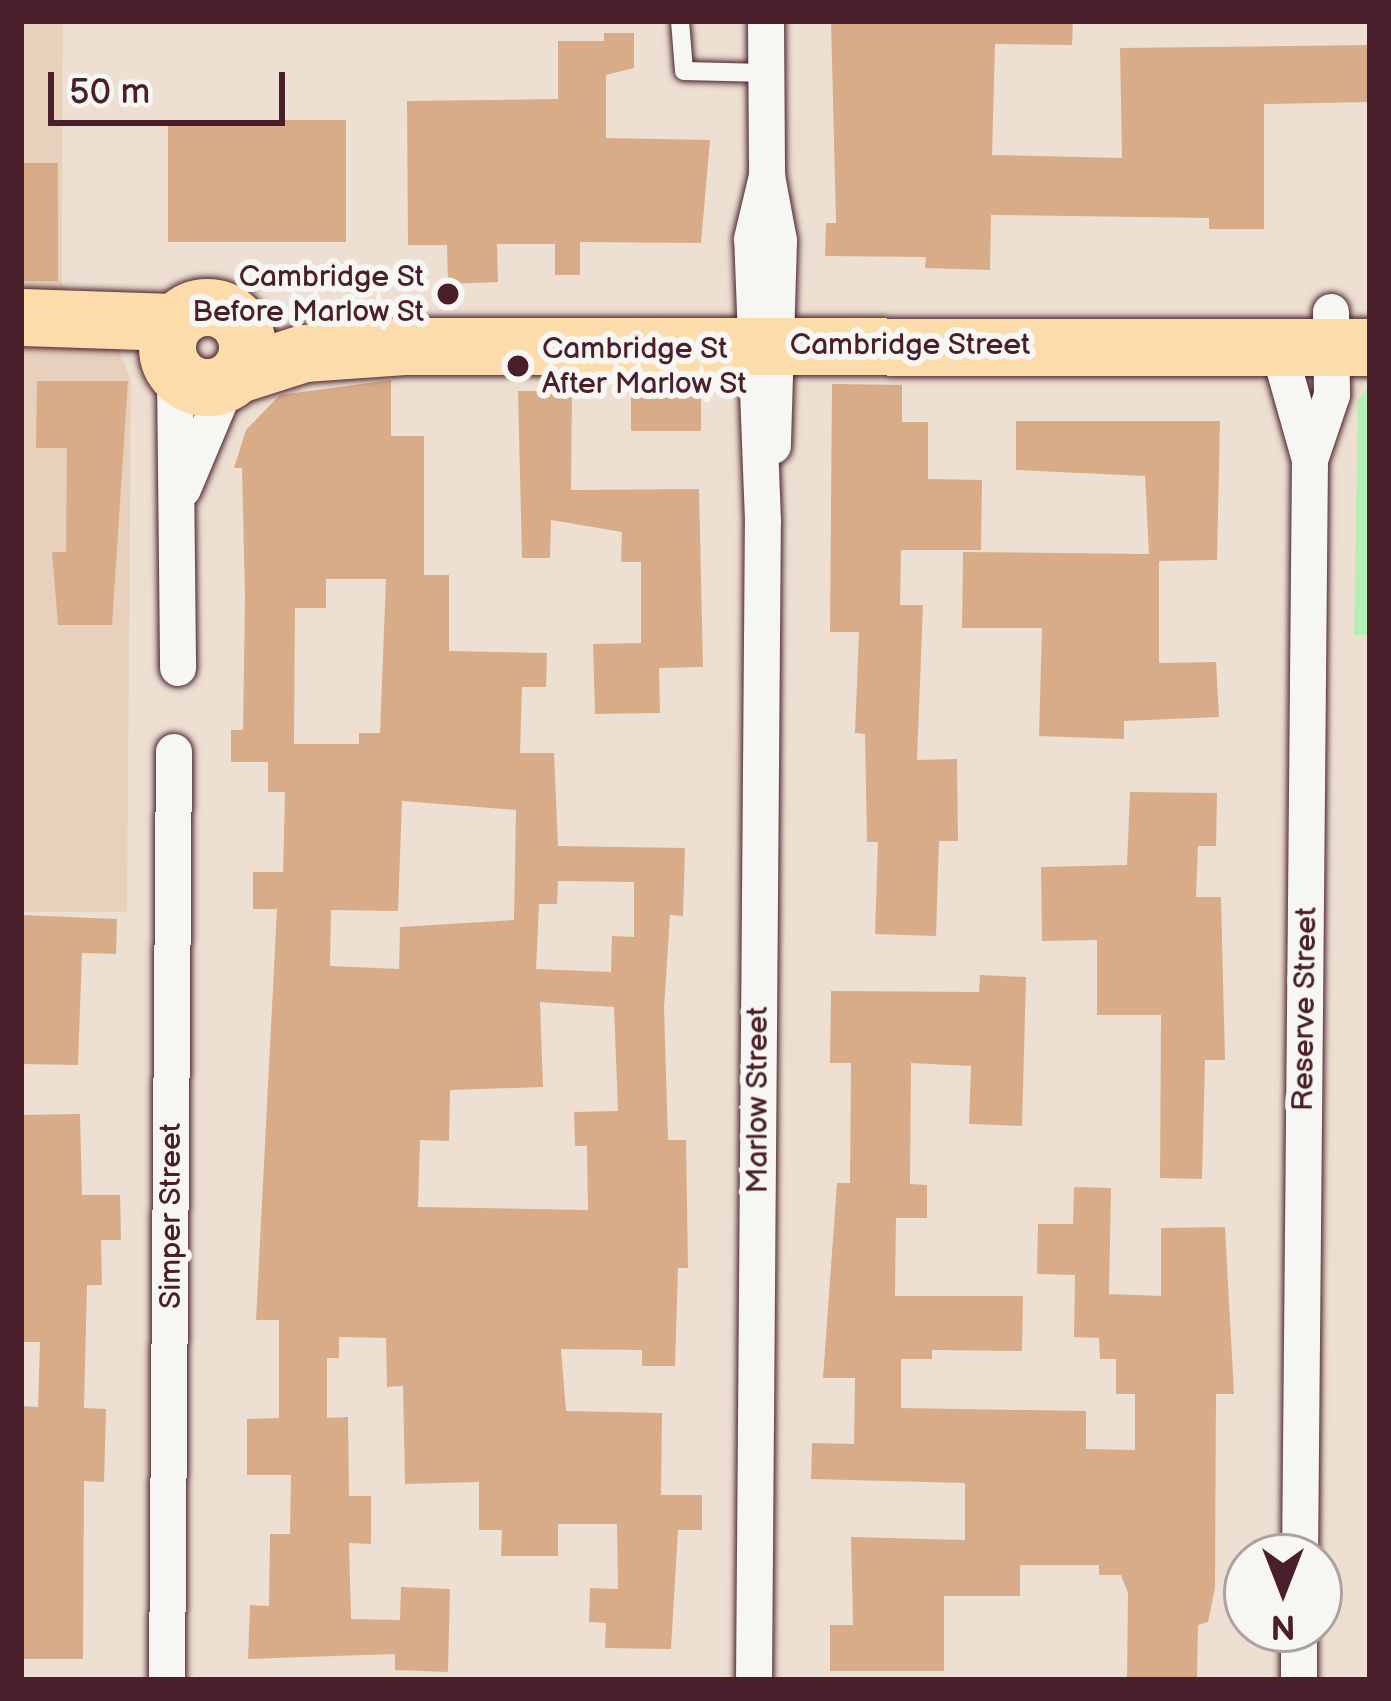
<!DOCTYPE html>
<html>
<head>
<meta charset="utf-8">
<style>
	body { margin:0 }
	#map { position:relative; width:1391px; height:1701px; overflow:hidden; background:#ede0d2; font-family:"Balsamiq Sans",sans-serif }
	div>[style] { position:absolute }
	.built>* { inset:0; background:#e7d0bc }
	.green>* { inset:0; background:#b4f0b5 }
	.building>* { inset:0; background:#d8ac89; transform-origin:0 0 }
	.roads { filter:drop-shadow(0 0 3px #4a1f2b) drop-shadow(0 0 3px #4a1f2b) }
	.service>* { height:18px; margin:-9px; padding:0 9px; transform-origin:9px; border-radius:9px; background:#f6f6f2 }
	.minor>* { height:36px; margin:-18px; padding:0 18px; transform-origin:18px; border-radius:18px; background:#f6f6f2 }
	.primary>* { height:57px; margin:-28.5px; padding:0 28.5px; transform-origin:28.5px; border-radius:28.5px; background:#fddcac }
	.primary>.ring { margin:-28.5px; padding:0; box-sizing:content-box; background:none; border:57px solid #fddcac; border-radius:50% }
	.dots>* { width:33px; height:33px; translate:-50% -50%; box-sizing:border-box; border:6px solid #f6f6f2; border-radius:50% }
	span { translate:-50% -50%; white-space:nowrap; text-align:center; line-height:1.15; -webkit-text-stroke:12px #f6f6f2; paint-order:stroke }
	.poi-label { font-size:30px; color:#4a1f2b }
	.right { translate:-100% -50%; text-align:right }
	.left { translate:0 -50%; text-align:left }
	.street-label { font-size:30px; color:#4a1f2b }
	.frame { position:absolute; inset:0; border:24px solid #4a1f2b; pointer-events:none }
	.north { position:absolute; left:1223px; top:1533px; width:120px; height:120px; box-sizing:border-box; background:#f6f6f2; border:3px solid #b1a0a2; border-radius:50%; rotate:180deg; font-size:33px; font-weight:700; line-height:48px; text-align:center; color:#4a1f2b }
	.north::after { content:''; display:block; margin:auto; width:42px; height:54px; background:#4a1f2b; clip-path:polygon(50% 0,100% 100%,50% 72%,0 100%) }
	.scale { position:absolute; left:48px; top:72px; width:237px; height:54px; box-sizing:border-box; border:6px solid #4a1f2b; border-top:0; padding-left:15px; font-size:36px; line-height:42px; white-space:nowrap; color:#4a1f2b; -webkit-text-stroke:9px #f6f6f2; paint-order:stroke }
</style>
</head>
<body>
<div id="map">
	<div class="built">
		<div style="clip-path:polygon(21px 21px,63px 21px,62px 284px,116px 341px,131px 381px,127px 912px,21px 912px)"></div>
	</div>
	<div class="green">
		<div style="clip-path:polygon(1370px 386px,1370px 635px,1354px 635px,1358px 400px)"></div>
	</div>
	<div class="building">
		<div style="clip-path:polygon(831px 21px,1073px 21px,1072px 45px,995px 44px,992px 155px,1122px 158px,1120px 48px,1370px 45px,1370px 102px,1264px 104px,1264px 229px,1209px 229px,1209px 218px,991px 215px,990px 270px,925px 268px,926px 257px,825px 256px,826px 223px,836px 223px)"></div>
		<div style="clip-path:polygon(604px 33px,634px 33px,634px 68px,606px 75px,606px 138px,710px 140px,701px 243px,580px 242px,580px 275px,555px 275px,555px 244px,497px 244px,498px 282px,448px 284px,447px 245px,408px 245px,407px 101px,558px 99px,558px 41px,604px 41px)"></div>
		<div style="left:346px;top:120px;width:122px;height:178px;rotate:90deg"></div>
		<div style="left:21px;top:163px;width:37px;height:118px"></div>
		<div style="clip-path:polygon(evenodd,391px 380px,391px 436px,424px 436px,424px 575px,449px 575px,449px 651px,547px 653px,546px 687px,522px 687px,520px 753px,554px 753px,558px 846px,685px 848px,683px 916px,670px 915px,664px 1008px,668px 1140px,686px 1140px,688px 1268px,678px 1268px,675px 1366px,642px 1366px,642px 1350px,561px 1349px,566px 1411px,662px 1413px,661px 1495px,702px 1495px,702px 1530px,678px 1530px,671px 1649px,605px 1648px,606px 1623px,589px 1622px,590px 1588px,618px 1589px,617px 1524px,558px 1524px,558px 1556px,501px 1556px,502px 1530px,479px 1530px,479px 1482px,405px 1484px,403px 1386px,387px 1387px,386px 1338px,339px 1337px,339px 1358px,327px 1358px,327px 1418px,348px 1417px,349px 1496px,371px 1496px,371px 1544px,349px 1543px,351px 1619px,400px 1620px,401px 1587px,450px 1589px,448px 1672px,395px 1670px,395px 1654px,248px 1659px,250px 1605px,269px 1606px,270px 1534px,290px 1534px,291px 1475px,247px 1475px,247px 1419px,279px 1418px,279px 1320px,256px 1320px,277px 909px,253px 909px,253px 872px,283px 872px,285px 792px,268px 792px,268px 762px,231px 762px,231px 730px,243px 730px,245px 597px,242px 468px,234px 468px,246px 430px,280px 395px,391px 380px,326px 579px,386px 579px,380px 733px,359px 733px,359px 744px,294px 744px,295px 608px,326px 608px,326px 579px,391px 380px,402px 801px,516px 810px,514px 920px,400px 927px,399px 969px,330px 966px,331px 910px,398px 911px,402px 801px,391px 380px,558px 881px,634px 882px,634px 937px,612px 936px,611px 972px,536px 969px,539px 904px,557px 904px,558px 881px,391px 380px,540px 1002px,614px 1007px,618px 1111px,574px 1112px,575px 1146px,587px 1146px,588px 1210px,418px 1207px,420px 1140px,449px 1141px,450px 1090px,543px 1087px,540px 1002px)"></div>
		<div style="clip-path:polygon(37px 381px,128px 381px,112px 625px,58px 625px,52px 552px,66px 552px,67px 448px,36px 448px)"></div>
		<div style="clip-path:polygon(832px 384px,902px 385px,902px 422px,928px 422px,928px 479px,982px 480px,981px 550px,901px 550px,900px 605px,923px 605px,917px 760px,957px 759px,958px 841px,939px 841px,936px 936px,875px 934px,878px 842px,867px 842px,865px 734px,855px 733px,859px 632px,830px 632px)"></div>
		<div style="left:631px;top:389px;width:70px;height:42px"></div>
		<div style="clip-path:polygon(518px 391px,572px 391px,571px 490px,699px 489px,703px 667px,659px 668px,660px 713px,595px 714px,593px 644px,641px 643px,641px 562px,621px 562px,622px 532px,551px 520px,550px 558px,522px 558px)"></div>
		<div style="clip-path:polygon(1016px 421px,1220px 421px,1217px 560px,1159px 561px,1159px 663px,1216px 662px,1219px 717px,1124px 721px,1124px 739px,1039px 736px,1042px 628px,962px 628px,963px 552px,1149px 554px,1145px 476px,1016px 470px)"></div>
		<div style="clip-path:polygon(1130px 792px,1217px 793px,1216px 846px,1198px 846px,1196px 897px,1221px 897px,1225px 1060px,1205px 1060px,1202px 1179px,1160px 1178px,1161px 1015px,1097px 1015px,1097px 940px,1042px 941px,1041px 867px,1127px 865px)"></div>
		<div style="clip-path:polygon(21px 915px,117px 919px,116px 954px,82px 953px,78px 1065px,21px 1064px)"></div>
		<div style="clip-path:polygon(980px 975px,1026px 977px,1022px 1126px,969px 1124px,971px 1066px,911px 1063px,910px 1184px,927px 1185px,927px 1218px,896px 1218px,895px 1296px,1023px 1296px,1022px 1351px,932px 1350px,932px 1359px,901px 1359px,901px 1408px,1086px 1411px,1086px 1449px,1135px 1450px,1135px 1394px,1116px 1394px,1116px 1359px,1100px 1359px,1099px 1338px,1074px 1337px,1075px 1275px,1037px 1274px,1038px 1224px,1073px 1224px,1074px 1187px,1111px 1188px,1109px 1294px,1161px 1296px,1161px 1228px,1225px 1227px,1234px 1394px,1216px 1394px,1215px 1588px,1208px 1622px,1198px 1625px,1197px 1680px,1127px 1680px,1128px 1593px,1121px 1575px,1099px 1575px,1099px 1565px,1020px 1565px,1020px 1596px,944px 1596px,944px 1671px,830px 1671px,830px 1625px,853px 1625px,851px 1537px,965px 1540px,965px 1483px,811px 1479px,812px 1443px,854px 1444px,855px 1378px,823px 1378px,837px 1183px,850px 1183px,851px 1063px,830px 1063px,831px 991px,979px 992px)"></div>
		<div style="clip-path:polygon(80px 1114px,82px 1195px,120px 1195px,121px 1240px,101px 1240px,102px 1285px,87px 1285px,84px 1408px,106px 1409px,104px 1482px,84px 1481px,83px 1659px,21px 1659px,21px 1406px,38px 1407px,40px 1342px,21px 1342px,21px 1115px)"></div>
	</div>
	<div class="roads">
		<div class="service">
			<div style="left:680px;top:21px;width:50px;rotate:85.4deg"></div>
			<div style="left:684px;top:71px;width:82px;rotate:1.4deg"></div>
		</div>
		<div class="minor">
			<div style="left:766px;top:21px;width:155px;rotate:89.6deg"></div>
			<div style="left:767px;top:176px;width:66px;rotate:79.5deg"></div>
			<div style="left:779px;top:241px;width:205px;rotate:91.7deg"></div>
			<div style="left:1278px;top:347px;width:117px;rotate:74.2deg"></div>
			<div style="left:1310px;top:460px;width:1097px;rotate:90.52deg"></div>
			<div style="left:175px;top:374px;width:294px;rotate:89.4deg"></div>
			<div style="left:1310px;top:460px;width:69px;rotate:-71.3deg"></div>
			<div style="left:1332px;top:395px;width:83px;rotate:-90.7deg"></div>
			<div style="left:183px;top:489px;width:116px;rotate:-67.2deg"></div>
			<div style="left:167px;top:1680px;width:928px;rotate:-89.57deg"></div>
			<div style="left:754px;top:1680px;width:1159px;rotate:-89.56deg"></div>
			<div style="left:763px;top:521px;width:282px;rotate:-92.2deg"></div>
			<div style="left:752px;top:239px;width:65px;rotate:-76.6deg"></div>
			<div style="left:1299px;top:1680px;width:51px;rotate:-90deg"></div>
		</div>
		<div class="primary">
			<div class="ring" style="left:167px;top:307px;width:23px;height:23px"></div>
			<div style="left:21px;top:317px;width:153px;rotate:1.9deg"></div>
			<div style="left:238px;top:374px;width:69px;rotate:-17.7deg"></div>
			<div style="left:304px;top:353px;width:100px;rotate:-4deg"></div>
			<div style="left:404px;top:346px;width:966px;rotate:0.06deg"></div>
		</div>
	</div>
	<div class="dots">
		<div style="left:448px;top:294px;background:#4a1f2b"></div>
		<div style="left:518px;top:366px;background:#4a1f2b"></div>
	</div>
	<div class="poi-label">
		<span class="right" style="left:424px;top:294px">Cambridge St<br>Before Marlow St</span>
		<span class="left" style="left:542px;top:366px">Cambridge St<br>After Marlow St</span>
	</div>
	<div class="street-label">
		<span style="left:910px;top:345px">Cambridge Street</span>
		<span style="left:1305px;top:1009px;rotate:-89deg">Reserve Street</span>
		<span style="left:758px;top:1100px;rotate:-90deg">Marlow Street</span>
		<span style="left:171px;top:1216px;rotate:-90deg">Simper Street</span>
	</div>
	<div class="frame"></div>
	<div class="north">N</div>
	<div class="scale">50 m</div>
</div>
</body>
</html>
